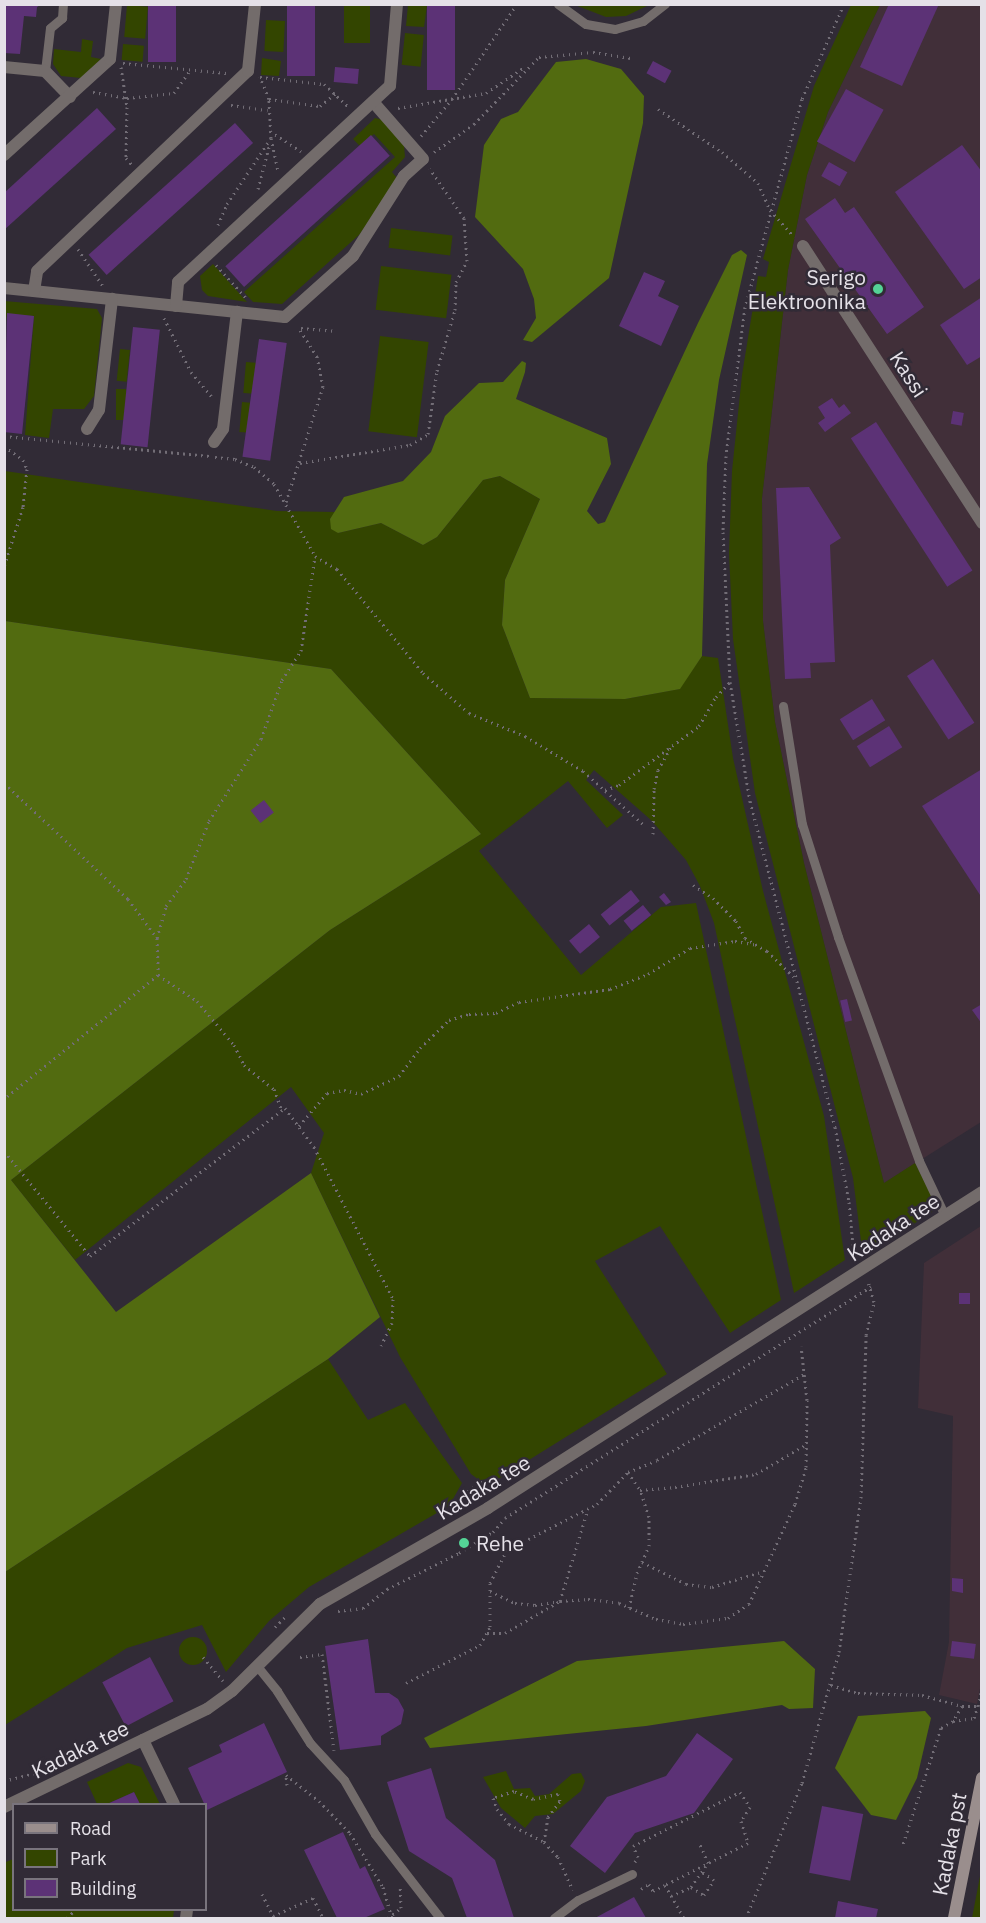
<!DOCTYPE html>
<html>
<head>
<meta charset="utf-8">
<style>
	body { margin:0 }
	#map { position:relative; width:986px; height:1923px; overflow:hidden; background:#312b36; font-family:"IBM Plex Sans",sans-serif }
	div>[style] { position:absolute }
	.industrial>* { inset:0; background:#412f39 }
	.green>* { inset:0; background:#334500; transform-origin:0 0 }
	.round { border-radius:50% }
	.forest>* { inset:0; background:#526b10 }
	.building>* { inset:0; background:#5c3276; transform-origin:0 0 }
	.path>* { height:3px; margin-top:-1.5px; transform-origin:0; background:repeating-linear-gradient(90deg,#726d76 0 1.5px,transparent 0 6px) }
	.service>* { height:9px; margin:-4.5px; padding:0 4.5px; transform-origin:4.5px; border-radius:4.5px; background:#736c6b }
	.minor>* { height:12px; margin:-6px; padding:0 6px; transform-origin:6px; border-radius:6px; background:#736c6b }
	.secondary>* { height:12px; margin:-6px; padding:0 6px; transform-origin:6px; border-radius:6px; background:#9a8e8d }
	.dots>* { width:16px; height:16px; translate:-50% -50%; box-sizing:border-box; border:3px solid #312b36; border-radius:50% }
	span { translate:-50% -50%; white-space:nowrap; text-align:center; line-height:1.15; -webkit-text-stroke:5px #312b36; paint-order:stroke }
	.poi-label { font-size:21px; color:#e5e1e8 }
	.right { translate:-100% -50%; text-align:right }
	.left { translate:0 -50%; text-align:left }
	.street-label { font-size:21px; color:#e5e1e8 }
	.frame { position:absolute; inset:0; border:6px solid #e5e1e8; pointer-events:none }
	.legend { position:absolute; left:12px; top:1803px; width:195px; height:108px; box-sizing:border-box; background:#312b36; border:2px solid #79747d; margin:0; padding:8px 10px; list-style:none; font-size:18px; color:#e5e1e8 }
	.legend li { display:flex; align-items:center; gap:12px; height:30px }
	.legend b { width:30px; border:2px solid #79747d }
</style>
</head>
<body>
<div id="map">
	<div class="industrial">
		<div style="clip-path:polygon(880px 5px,981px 5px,981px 1122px,884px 1183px,804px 863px,775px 722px,763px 621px,762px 498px,788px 270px,807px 175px,828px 112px)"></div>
		<div style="clip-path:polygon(981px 1226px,982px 1678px,977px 1704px,939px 1695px,949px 1642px,953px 1416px,918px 1408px,924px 1263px)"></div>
	</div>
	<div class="green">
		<div style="left:127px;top:5px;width:21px;height:32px;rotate:5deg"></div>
		<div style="left:344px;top:5px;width:26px;height:38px"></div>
		<div style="clip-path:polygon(408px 5px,427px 5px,424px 27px,406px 26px)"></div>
		<div style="clip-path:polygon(575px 5px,574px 5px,649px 5px,626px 16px,606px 17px)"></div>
		<div style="clip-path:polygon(851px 5px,880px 5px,828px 112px,807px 175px,788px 270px,762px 498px,763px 621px,775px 722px,804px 863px,884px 1183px,915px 1163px,935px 1202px,932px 1212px,863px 1257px,853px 1178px,755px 793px,733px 639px,729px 553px,732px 471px,742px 375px,758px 276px,766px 277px,769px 262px,763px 259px,814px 86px)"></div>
		<div style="left:266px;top:20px;width:19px;height:31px;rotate:3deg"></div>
		<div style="left:405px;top:33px;width:19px;height:32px;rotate:6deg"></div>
		<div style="clip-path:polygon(82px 39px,93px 41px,91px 57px,101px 59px,81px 78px,61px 76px,53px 64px,54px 49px,81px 52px)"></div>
		<div style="left:123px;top:44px;width:21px;height:16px;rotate:5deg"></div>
		<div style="clip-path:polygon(262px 58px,281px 61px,279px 76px,261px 75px)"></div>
		<div style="clip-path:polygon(375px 118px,383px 120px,404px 145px,405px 157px,392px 172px,397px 178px,360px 234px,282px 304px,253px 302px,244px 292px,395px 157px,374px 134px,360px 146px,353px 139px)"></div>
		<div style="left:391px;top:228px;width:62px;height:20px;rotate:7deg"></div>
		<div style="clip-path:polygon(213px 264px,247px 302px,208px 296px,202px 290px,200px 276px)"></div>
		<div style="left:381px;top:266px;width:71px;height:44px;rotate:7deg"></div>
		<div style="clip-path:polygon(4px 301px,97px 309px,102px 318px,94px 396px,84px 409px,53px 409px,49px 438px,25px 435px,34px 316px,7px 314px,5px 329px)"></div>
		<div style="left:380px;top:336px;width:49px;height:96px;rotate:7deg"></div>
		<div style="left:120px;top:349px;width:10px;height:32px;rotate:6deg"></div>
		<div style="left:246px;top:362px;width:11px;height:31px;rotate:5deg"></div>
		<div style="left:116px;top:389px;width:10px;height:31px"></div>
		<div style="left:242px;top:402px;width:11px;height:30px;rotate:5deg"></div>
		<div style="clip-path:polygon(5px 471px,277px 511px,335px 512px,330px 519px,338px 533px,381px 523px,423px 545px,437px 537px,483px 480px,500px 476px,540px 499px,505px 580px,502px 625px,530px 698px,625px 699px,679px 689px,702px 656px,718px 658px,733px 758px,763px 891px,824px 1116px,845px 1260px,794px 1293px,714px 923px,700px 886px,686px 860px,651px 820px,594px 770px,586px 780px,623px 815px,607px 828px,568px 781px,479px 851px,581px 975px,661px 907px,696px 903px,781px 1300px,730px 1333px,660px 1226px,595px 1261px,667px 1374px,500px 1478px,479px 1480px,471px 1474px,400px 1357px,311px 1173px,324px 1133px,291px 1087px,75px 1260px,11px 1180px,330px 930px,481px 834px,331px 669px,5px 621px)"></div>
		<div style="clip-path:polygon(328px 1359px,368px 1420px,405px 1403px,462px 1483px,449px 1506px,309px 1587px,269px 1621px,226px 1672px,202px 1625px,127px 1648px,5px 1725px,5px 1572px)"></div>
		<div class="round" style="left:179px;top:1637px;width:28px;height:28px"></div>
		<div style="clip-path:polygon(128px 1763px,141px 1767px,160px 1804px,140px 1804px,134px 1792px,107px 1804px,97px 1804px,87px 1782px)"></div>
		<div style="clip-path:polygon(506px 1771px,514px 1789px,530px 1788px,535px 1796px,549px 1794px,572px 1774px,581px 1773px,585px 1781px,581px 1791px,553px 1814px,535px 1816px,525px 1828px,501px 1808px,483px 1777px)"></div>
		<div style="clip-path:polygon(5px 1858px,6px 1862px,13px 1859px,14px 1910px,174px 1910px,173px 1918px,5px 1918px)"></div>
		<div style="clip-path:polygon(981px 1871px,981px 1918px,972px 1918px)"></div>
	</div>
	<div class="forest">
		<div style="clip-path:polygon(586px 59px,621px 69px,644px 96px,643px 123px,609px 278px,532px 342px,523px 340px,536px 318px,534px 299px,523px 269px,475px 217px,484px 145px,501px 119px,518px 112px,556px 62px)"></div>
		<div style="clip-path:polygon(741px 250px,747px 255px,719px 380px,707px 464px,702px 656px,680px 689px,625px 699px,530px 698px,502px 625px,505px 580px,540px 499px,500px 476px,483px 480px,437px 537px,423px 545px,381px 523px,338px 533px,331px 529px,330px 519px,344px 497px,403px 481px,431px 452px,445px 416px,479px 383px,503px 382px,522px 361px,526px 363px,525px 372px,516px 399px,607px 438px,611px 464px,587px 511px,598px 524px,605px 522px,698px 323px,732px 255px)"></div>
		<div style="clip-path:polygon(5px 621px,331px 669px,481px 834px,330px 930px,11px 1180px,116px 1312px,311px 1173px,380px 1317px,328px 1359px,5px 1572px)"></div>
		<div style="clip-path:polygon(784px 1641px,815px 1669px,813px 1708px,789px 1709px,782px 1705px,646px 1726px,430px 1748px,424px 1738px,577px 1661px)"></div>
		<div style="clip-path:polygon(925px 1711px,931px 1718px,917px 1778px,896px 1820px,871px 1815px,835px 1768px,858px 1716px)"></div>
	</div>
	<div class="building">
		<div style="clip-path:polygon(4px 4px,42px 4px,37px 7px,36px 17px,24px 16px,20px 54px,4px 53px)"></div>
		<div style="left:148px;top:4px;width:28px;height:58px"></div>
		<div style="left:287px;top:4px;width:28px;height:72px"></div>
		<div style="left:427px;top:4px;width:28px;height:86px"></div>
		<div style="clip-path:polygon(889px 4px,939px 4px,902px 86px,860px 67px)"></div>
		<div style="left:653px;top:61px;width:21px;height:14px;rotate:28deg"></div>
		<div style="left:335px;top:67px;width:24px;height:15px;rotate:5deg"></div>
		<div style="left:846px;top:89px;width:43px;height:60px;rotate:29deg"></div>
		<div style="clip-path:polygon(97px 108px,116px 129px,4px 230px,4px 193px)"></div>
		<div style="left:235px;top:123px;width:27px;height:197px;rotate:48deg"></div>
		<div style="left:371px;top:135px;width:28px;height:196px;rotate:48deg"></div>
		<div style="clip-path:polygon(962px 145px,982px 172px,982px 277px,964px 289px,895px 192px)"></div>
		<div style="left:829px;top:162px;width:21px;height:16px;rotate:29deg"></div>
		<div style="clip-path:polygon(835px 198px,845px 213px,854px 207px,924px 307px,887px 334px,805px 219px)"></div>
		<div style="clip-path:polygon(644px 272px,665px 281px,658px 296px,679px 306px,661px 346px,619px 326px)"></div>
		<div style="clip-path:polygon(982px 297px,982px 356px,967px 365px,940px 325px)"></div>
		<div style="clip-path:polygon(7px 313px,34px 316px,22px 434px,4px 432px)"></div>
		<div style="left:133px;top:327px;width:27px;height:118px;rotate:6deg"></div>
		<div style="left:259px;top:339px;width:28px;height:119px;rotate:8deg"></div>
		<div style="clip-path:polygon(832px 398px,839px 408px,844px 404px,851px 413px,825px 432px,818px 423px,825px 418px,818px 407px)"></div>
		<div style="left:953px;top:411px;width:11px;height:13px;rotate:10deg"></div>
		<div style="left:876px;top:422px;width:177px;height:30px;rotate:57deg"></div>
		<div style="clip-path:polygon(809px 487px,841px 538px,830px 545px,835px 662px,810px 663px,811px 678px,785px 679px,776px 488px)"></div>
		<div style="left:933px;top:659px;width:76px;height:31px;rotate:57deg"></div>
		<div style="left:872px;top:699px;width:25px;height:38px;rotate:58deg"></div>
		<div style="left:889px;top:726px;width:25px;height:38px;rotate:58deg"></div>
		<div style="clip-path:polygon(982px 769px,982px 898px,922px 806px)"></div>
		<div style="left:264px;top:800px;width:16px;height:17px;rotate:52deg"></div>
		<div style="left:631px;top:890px;width:14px;height:39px;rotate:51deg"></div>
		<div style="clip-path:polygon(664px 893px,671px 902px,666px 905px,659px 897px)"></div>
		<div style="left:643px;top:905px;width:13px;height:25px;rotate:51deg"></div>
		<div style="left:589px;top:924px;width:17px;height:26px;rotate:50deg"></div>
		<div style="left:847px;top:999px;width:22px;height:7px;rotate:77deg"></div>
		<div style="clip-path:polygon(982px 1004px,982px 1024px,972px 1010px)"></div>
		<div style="left:959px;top:1293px;width:11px;height:11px"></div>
		<div style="clip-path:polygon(952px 1578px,963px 1579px,963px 1593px,952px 1591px)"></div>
		<div style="clip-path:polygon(368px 1639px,375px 1693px,389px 1693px,398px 1699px,404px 1710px,401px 1724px,381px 1736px,381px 1745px,340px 1750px,325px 1646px)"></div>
		<div style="left:952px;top:1641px;width:24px;height:15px;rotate:7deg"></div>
		<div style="left:150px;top:1657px;width:50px;height:54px;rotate:62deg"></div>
		<div style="clip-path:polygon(264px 1723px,287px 1772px,207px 1810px,188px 1768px,222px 1752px,219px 1745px)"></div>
		<div style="clip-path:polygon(697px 1733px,733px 1759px,694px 1813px,635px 1833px,605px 1873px,570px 1846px,607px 1797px,666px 1776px)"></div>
		<div style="clip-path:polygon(431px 1768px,446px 1818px,495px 1860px,514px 1918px,467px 1918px,452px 1878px,409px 1851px,387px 1782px)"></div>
		<div style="clip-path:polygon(134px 1792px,140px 1804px,107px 1804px)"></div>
		<div style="left:822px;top:1806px;width:42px;height:68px;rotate:11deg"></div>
		<div style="clip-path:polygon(343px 1832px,360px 1869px,365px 1866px,385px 1909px,364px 1918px,337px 1918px,304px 1850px)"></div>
		<div style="clip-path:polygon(634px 1897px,646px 1918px,595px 1918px)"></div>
		<div style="clip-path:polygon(838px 1901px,878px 1909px,876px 1918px,835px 1918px)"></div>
	</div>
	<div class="path">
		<div style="left:844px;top:4px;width:104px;rotate:113.9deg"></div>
		<div style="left:802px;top:99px;width:216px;rotate:105.3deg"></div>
		<div style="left:745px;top:307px;width:150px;rotate:97.3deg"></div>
		<div style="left:726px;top:456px;width:76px;rotate:92.3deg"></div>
		<div style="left:723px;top:532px;width:150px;rotate:87.3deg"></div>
		<div style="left:730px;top:682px;width:121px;rotate:80.5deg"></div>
		<div style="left:750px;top:801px;width:337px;rotate:75.4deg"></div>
		<div style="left:835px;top:1127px;width:76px;rotate:79.4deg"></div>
		<div style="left:849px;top:1202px;width:55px;rotate:84.8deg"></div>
		<div style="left:123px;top:63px;width:104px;rotate:5.5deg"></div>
		<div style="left:121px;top:67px;width:40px;rotate:81.5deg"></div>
		<div style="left:127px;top:107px;width:51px;rotate:91.1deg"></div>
		<div style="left:126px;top:158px;width:9px;rotate:49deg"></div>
		<div style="left:260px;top:77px;width:64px;rotate:6.2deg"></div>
		<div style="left:324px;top:84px;width:34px;rotate:43deg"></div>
		<div style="left:93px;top:92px;width:35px;rotate:10deg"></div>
		<div style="left:127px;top:98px;width:47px;rotate:-6.1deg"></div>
		<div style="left:174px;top:93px;width:28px;rotate:-55deg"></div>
		<div style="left:269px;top:99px;width:51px;rotate:7.8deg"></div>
		<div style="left:320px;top:106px;width:22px;rotate:-39deg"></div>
		<div style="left:231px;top:105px;width:37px;rotate:8deg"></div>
		<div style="left:398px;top:108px;width:89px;rotate:-9.7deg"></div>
		<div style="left:486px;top:93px;width:45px;rotate:-34deg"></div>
		<div style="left:658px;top:109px;width:77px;rotate:33.9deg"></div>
		<div style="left:722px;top:152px;width:48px;rotate:40.7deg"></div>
		<div style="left:758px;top:183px;width:30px;rotate:66deg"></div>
		<div style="left:770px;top:210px;width:36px;rotate:48deg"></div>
		<div style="left:270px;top:131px;width:37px;rotate:33deg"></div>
		<div style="left:421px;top:136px;width:48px;rotate:-50deg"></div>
		<div style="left:452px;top:99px;width:115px;rotate:-55.6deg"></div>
		<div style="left:271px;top:138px;width:35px;rotate:78deg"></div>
		<div style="left:434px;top:152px;width:49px;rotate:-35deg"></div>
		<div style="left:474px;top:124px;width:93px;rotate:-45.9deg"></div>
		<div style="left:539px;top:57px;width:54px;rotate:-5.3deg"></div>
		<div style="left:593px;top:52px;width:38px;rotate:9deg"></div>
		<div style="left:258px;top:189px;width:48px;rotate:-75.4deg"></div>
		<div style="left:218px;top:225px;width:23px;rotate:-67deg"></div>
		<div style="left:227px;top:204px;width:79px;rotate:-56.3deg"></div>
		<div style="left:271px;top:138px;width:39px;rotate:-93deg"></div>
		<div style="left:269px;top:99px;width:24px;rotate:-112deg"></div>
		<div style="left:78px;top:249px;width:45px;rotate:56deg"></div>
		<div style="left:216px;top:265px;width:47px;rotate:47.6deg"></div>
		<div style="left:164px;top:318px;width:60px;rotate:63.4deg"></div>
		<div style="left:191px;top:372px;width:35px;rotate:50deg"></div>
		<div style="left:301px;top:328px;width:32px;rotate:5deg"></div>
		<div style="left:4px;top:436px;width:206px;rotate:5.6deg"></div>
		<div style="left:4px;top:446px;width:24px;rotate:36deg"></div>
		<div style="left:23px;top:460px;width:10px;rotate:66deg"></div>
		<div style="left:27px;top:469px;width:38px;rotate:96deg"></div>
		<div style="left:23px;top:507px;width:63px;rotate:107.6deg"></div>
		<div style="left:215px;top:457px;width:20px;rotate:6deg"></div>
		<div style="left:235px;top:459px;width:21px;rotate:23deg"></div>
		<div style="left:254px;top:467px;width:26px;rotate:40deg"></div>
		<div style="left:274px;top:484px;width:83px;rotate:60.3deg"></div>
		<div style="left:315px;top:556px;width:26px;rotate:31deg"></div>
		<div style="left:337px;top:569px;width:135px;rotate:50.4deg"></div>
		<div style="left:423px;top:673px;width:61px;rotate:41deg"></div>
		<div style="left:469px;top:713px;width:61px;rotate:22.3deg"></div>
		<div style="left:525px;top:736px;width:68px;rotate:31.1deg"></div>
		<div style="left:583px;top:771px;width:81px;rotate:41.5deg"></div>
		<div style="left:300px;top:463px;width:111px;rotate:-9.3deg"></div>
		<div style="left:410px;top:445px;width:21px;rotate:-31deg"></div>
		<div style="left:428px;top:434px;width:64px;rotate:-81.9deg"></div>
		<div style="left:437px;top:371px;width:64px;rotate:-73.6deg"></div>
		<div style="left:455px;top:310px;width:28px;rotate:-88deg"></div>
		<div style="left:456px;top:282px;width:24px;rotate:-62deg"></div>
		<div style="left:467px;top:261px;width:43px;rotate:-94deg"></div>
		<div style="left:464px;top:218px;width:60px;rotate:-124.8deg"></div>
		<div style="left:286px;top:502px;width:121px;rotate:-72.2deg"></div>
		<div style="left:323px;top:387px;width:31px;rotate:-101deg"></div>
		<div style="left:317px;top:357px;width:34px;rotate:-122deg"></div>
		<div style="left:4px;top:783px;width:170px;rotate:43.1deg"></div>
		<div style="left:128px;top:899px;width:49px;rotate:53.4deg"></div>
		<div style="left:157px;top:938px;width:37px;rotate:88deg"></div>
		<div style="left:158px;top:975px;width:198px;rotate:141.2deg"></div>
		<div style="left:605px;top:790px;width:15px;rotate:-20deg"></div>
		<div style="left:619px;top:785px;width:99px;rotate:-36.4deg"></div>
		<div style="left:699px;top:726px;width:34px;rotate:-60deg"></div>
		<div style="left:716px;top:697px;width:21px;rotate:-47deg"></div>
		<div style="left:653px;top:834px;width:45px;rotate:-88.7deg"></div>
		<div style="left:654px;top:789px;width:19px;rotate:-78deg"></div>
		<div style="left:658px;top:770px;width:26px;rotate:-61deg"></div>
		<div style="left:693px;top:885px;width:24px;rotate:33deg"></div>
		<div style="left:713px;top:898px;width:33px;rotate:45deg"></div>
		<div style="left:736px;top:921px;width:19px;rotate:62deg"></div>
		<div style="left:745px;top:938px;width:26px;rotate:31deg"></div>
		<div style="left:767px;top:951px;width:37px;rotate:44deg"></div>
		<div style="left:157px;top:938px;width:33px;rotate:-74deg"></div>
		<div style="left:166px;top:906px;width:34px;rotate:-53deg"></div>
		<div style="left:186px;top:879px;width:62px;rotate:-68.4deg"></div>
		<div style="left:209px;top:821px;width:97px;rotate:-57.6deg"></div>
		<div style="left:261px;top:739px;width:63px;rotate:-70.4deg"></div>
		<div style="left:282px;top:680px;width:35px;rotate:-57deg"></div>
		<div style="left:301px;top:651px;width:96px;rotate:-81.6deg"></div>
		<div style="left:158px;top:975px;width:47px;rotate:33.7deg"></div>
		<div style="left:197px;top:1001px;width:57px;rotate:49.9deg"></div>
		<div style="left:234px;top:1045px;width:22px;rotate:63deg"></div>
		<div style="left:244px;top:1065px;width:38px;rotate:39deg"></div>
		<div style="left:274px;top:1089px;width:23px;rotate:70deg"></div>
		<div style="left:299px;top:1126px;width:43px;rotate:-49.7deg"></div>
		<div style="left:327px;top:1093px;width:17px;rotate:-10deg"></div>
		<div style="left:344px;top:1090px;width:17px;rotate:13deg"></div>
		<div style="left:361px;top:1094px;width:42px;rotate:-25.3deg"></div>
		<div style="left:399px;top:1076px;width:35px;rotate:-53deg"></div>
		<div style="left:420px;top:1048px;width:40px;rotate:-44deg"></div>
		<div style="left:449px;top:1020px;width:21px;rotate:-17deg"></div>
		<div style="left:469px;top:1014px;width:27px;rotate:-2deg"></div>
		<div style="left:496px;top:1013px;width:25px;rotate:-26deg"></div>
		<div style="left:519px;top:1002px;width:92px;rotate:-8.1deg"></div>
		<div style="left:610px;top:989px;width:41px;rotate:-21.5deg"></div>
		<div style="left:648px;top:974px;width:49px;rotate:-31.8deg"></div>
		<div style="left:690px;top:948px;width:46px;rotate:-8.8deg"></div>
		<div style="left:735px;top:941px;width:22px;rotate:10deg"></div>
		<div style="left:4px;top:1151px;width:136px;rotate:50.7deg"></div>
		<div style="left:90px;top:1256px;width:245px;rotate:-37.2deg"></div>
		<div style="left:285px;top:1108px;width:49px;rotate:53.4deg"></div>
		<div style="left:314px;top:1147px;width:171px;rotate:62.5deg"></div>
		<div style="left:393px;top:1299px;width:24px;rotate:92deg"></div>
		<div style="left:392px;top:1323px;width:25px;rotate:116deg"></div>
		<div style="left:628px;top:1472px;width:22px;rotate:56deg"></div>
		<div style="left:640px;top:1490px;width:35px;rotate:-5deg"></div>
		<div style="left:675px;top:1487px;width:82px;rotate:-9.1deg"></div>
		<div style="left:756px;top:1474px;width:57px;rotate:-30.6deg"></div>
		<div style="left:458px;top:1508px;width:14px;rotate:-69deg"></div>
		<div style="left:463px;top:1495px;width:22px;rotate:-36deg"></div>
		<div style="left:481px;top:1482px;width:22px;rotate:-3deg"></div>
		<div style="left:642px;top:1562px;width:49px;rotate:26.6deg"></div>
		<div style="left:686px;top:1584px;width:26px;rotate:7deg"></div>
		<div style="left:712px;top:1587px;width:54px;rotate:-17.1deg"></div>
		<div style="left:490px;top:1591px;width:28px;rotate:26deg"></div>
		<div style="left:515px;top:1603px;width:20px;rotate:6deg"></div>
		<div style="left:535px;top:1605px;width:25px;rotate:-9deg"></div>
		<div style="left:560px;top:1601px;width:96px;rotate:-73.1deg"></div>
		<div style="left:629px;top:1608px;width:36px;rotate:-77deg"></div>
		<div style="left:637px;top:1573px;width:30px;rotate:-66deg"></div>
		<div style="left:649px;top:1546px;width:29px;rotate:-90deg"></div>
		<div style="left:649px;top:1517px;width:28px;rotate:-108deg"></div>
		<div style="left:338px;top:1611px;width:25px;rotate:-7deg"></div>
		<div style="left:363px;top:1608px;width:31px;rotate:-38deg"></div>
		<div style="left:387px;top:1589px;width:80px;rotate:-26.6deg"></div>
		<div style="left:459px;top:1553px;width:40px;rotate:-32deg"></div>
		<div style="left:493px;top:1532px;width:18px;rotate:-49deg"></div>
		<div style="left:505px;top:1518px;width:433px;rotate:-32.3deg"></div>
		<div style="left:275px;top:1627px;width:17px;rotate:-45deg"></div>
		<div style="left:487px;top:1633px;width:18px"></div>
		<div style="left:505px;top:1633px;width:64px;rotate:-30.2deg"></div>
		<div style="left:560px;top:1601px;width:28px;rotate:-4deg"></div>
		<div style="left:588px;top:1599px;width:31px;rotate:7deg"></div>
		<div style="left:619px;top:1603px;width:40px;rotate:23.4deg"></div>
		<div style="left:656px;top:1619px;width:27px;rotate:10deg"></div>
		<div style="left:683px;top:1624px;width:45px;rotate:-7.6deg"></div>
		<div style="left:728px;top:1618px;width:25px;rotate:-34deg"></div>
		<div style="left:749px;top:1604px;width:110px;rotate:-65.3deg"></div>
		<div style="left:795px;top:1504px;width:39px;rotate:-73deg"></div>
		<div style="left:806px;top:1467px;width:67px;rotate:-89.1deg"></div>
		<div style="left:807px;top:1400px;width:54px;rotate:-96.3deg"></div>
		<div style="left:203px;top:1657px;width:31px;rotate:50deg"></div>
		<div style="left:300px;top:1657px;width:22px;rotate:-8deg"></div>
		<div style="left:322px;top:1654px;width:97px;rotate:82.9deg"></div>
		<div style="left:406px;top:1683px;width:83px;rotate:-27.2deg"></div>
		<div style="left:480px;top:1645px;width:21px;rotate:-61deg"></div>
		<div style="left:490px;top:1627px;width:44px;rotate:-90deg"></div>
		<div style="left:490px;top:1583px;width:37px;rotate:-63deg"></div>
		<div style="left:507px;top:1550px;width:101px;rotate:-27.1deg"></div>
		<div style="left:597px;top:1504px;width:45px;rotate:-45.9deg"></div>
		<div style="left:628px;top:1472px;width:31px;rotate:-22deg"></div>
		<div style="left:657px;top:1460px;width:170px;rotate:-30.3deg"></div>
		<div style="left:831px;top:1685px;width:28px;rotate:17deg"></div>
		<div style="left:858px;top:1693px;width:64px;rotate:1.8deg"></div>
		<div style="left:922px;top:1695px;width:41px;rotate:15.4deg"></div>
		<div style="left:962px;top:1706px;width:17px;rotate:121deg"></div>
		<div style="left:953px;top:1721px;width:14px;rotate:150deg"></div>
		<div style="left:941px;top:1728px;width:125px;rotate:108.1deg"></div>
		<div style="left:962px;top:1706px;width:16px"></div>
		<div style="left:978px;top:1706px;width:18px;rotate:-77deg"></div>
		<div style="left:953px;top:1721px;width:21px;rotate:-8deg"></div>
		<div style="left:974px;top:1718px;width:13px;rotate:-72deg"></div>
		<div style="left:4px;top:1781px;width:43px;rotate:-14.7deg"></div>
		<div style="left:287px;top:1785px;width:10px;rotate:-96deg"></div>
		<div style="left:286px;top:1775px;width:42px;rotate:38.2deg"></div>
		<div style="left:319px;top:1801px;width:45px;rotate:45.9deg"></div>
		<div style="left:350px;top:1833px;width:63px;rotate:58.6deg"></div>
		<div style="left:383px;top:1887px;width:32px;rotate:74deg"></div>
		<div style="left:544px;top:1842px;width:25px;rotate:-81deg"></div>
		<div style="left:548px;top:1817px;width:20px;rotate:-53deg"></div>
		<div style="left:560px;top:1801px;width:7px;rotate:-106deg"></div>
		<div style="left:558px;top:1794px;width:25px;rotate:169deg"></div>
		<div style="left:533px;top:1799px;width:21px;rotate:-157deg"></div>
		<div style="left:514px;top:1791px;width:22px;rotate:162deg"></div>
		<div style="left:493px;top:1798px;width:12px;rotate:70deg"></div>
		<div style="left:497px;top:1809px;width:19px;rotate:51deg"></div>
		<div style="left:509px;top:1824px;width:39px;rotate:27deg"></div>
		<div style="left:544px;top:1842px;width:21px;rotate:47deg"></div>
		<div style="left:558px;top:1857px;width:36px;rotate:66deg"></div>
		<div style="left:635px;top:1862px;width:6px;rotate:-59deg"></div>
		<div style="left:638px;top:1857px;width:12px;rotate:-114deg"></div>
		<div style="left:633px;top:1846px;width:120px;rotate:-26.8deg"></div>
		<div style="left:740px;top:1792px;width:18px;rotate:56deg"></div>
		<div style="left:750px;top:1807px;width:17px;rotate:123deg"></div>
		<div style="left:741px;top:1821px;width:23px;rotate:72deg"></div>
		<div style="left:748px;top:1843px;width:93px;rotate:153.2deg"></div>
		<div style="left:691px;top:1887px;width:15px;rotate:32deg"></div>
		<div style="left:704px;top:1895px;width:18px;rotate:-56deg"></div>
		<div style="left:714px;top:1880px;width:14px;rotate:-146deg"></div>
		<div style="left:641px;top:1889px;width:9px;rotate:-32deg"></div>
		<div style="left:649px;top:1884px;width:8px;rotate:60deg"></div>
		<div style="left:653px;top:1891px;width:13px;rotate:-27deg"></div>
		<div style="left:665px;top:1885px;width:38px;rotate:60deg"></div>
		<div style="left:262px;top:1894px;width:25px;rotate:63deg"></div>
		<div style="left:273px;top:1916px;width:44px;rotate:-24.2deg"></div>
		<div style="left:313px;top:1898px;width:22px;rotate:63deg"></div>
		<div style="left:671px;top:1896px;width:22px;rotate:-24deg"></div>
		<div style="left:691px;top:1887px;width:29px;rotate:-55deg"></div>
		<div style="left:708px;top:1863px;width:23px;rotate:-113deg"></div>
		<div style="left:67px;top:1918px;width:11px;rotate:-45deg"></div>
		<div style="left:388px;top:1918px;width:16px;rotate:-38deg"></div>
		<div style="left:401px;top:1908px;width:23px;rotate:-92deg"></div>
		<div style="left:746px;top:1918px;width:146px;rotate:-67.5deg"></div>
		<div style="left:802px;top:1783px;width:136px;rotate:-74.2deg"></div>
		<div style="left:839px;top:1652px;width:156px;rotate:-81.9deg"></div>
		<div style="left:861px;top:1498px;width:163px;rotate:-88.2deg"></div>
		<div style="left:866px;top:1335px;width:34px;rotate:-76deg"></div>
		<div style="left:874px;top:1302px;width:22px;rotate:-106deg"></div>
	</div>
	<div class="service">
		<div style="left:558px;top:4px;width:34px;rotate:36deg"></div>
		<div style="left:586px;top:24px;width:29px;rotate:10deg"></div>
		<div style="left:615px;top:29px;width:29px;rotate:-16deg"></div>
		<div style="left:643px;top:21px;width:28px;rotate:-38deg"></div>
		<div style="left:45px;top:71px;width:43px;rotate:-83.4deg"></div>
		<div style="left:50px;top:28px;width:16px;rotate:-40deg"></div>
		<div style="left:62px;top:18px;width:14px;rotate:-86deg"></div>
		<div style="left:783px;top:706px;width:120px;rotate:80.9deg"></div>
		<div style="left:802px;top:824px;width:119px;rotate:72.3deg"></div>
		<div style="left:838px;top:937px;width:238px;rotate:70.1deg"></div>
		<div style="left:919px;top:1161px;width:61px;rotate:64.7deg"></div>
		<div style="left:257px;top:1666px;width:32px;rotate:51deg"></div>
		<div style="left:277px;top:1691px;width:62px;rotate:57.6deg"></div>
		<div style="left:310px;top:1743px;width:50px;rotate:47.4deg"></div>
		<div style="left:344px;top:1780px;width:62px;rotate:60.1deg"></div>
		<div style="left:375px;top:1834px;width:106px;rotate:52.3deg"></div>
		<div style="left:554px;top:1918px;width:30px;rotate:-37deg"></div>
		<div style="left:578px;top:1900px;width:60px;rotate:-25.7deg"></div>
	</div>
	<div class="minor">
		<div style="left:4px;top:67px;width:41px;rotate:5.6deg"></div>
		<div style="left:45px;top:71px;width:36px;rotate:46deg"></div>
		<div style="left:4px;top:155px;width:143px;rotate:-42.2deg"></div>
		<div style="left:110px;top:59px;width:55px;rotate:-83.8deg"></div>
		<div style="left:803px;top:246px;width:330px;rotate:57.1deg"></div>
		<div style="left:4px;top:288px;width:282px;rotate:5.9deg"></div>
		<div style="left:285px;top:317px;width:91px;rotate:-41.9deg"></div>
		<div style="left:353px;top:256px;width:95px;rotate:-57.5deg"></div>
		<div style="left:404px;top:176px;width:25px;rotate:-42deg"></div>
		<div style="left:423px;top:159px;width:74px;rotate:-131.2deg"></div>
		<div style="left:34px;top:291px;width:20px;rotate:-81deg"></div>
		<div style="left:37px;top:271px;width:291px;rotate:-43.5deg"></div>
		<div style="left:248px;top:71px;width:67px;rotate:-84deg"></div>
		<div style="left:176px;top:306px;width:24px;rotate:-85deg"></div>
		<div style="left:178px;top:282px;width:289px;rotate:-42.8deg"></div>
		<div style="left:390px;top:86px;width:82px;rotate:-85.1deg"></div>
		<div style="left:87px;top:429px;width:22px;rotate:-58deg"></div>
		<div style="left:99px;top:410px;width:112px;rotate:-83.3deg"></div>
		<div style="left:214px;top:442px;width:16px;rotate:-55deg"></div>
		<div style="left:223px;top:429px;width:118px;rotate:-83.2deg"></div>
		<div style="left:143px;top:1740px;width:71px;rotate:64.2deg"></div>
		<div style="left:4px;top:1807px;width:225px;rotate:-25.8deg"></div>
		<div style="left:207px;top:1709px;width:31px;rotate:-36deg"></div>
		<div style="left:232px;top:1691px;width:124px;rotate:-44.7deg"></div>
		<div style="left:320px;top:1604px;width:193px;rotate:-29.7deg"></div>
		<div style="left:488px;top:1508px;width:586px;rotate:-32.61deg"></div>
		<div style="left:186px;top:1918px;width:8px;rotate:-83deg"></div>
	</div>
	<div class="secondary">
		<div style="left:954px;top:1918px;width:143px;rotate:-78.7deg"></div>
	</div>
	<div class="dots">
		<div style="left:878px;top:289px;background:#54d396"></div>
		<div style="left:464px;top:1543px;background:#54d396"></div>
	</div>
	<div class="poi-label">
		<span class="right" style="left:866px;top:289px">Serigo<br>Elektroonika</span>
		<span class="left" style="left:476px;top:1543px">Rehe</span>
	</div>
	<div class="street-label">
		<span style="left:909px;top:374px;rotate:57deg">Kassi</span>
		<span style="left:893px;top:1227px;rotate:-33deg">Kadaka tee</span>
		<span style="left:483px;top:1487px;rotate:-31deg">Kadaka tee</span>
		<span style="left:80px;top:1749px;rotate:-26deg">Kadaka tee</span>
		<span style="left:949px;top:1844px;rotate:-79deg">Kadaka pst</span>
	</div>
	<div class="frame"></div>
	<ul class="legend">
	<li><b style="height:8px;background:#9a8e8d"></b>Road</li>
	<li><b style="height:16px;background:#334500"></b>Park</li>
	<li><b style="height:16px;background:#5c3276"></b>Building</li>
	</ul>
</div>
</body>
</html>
